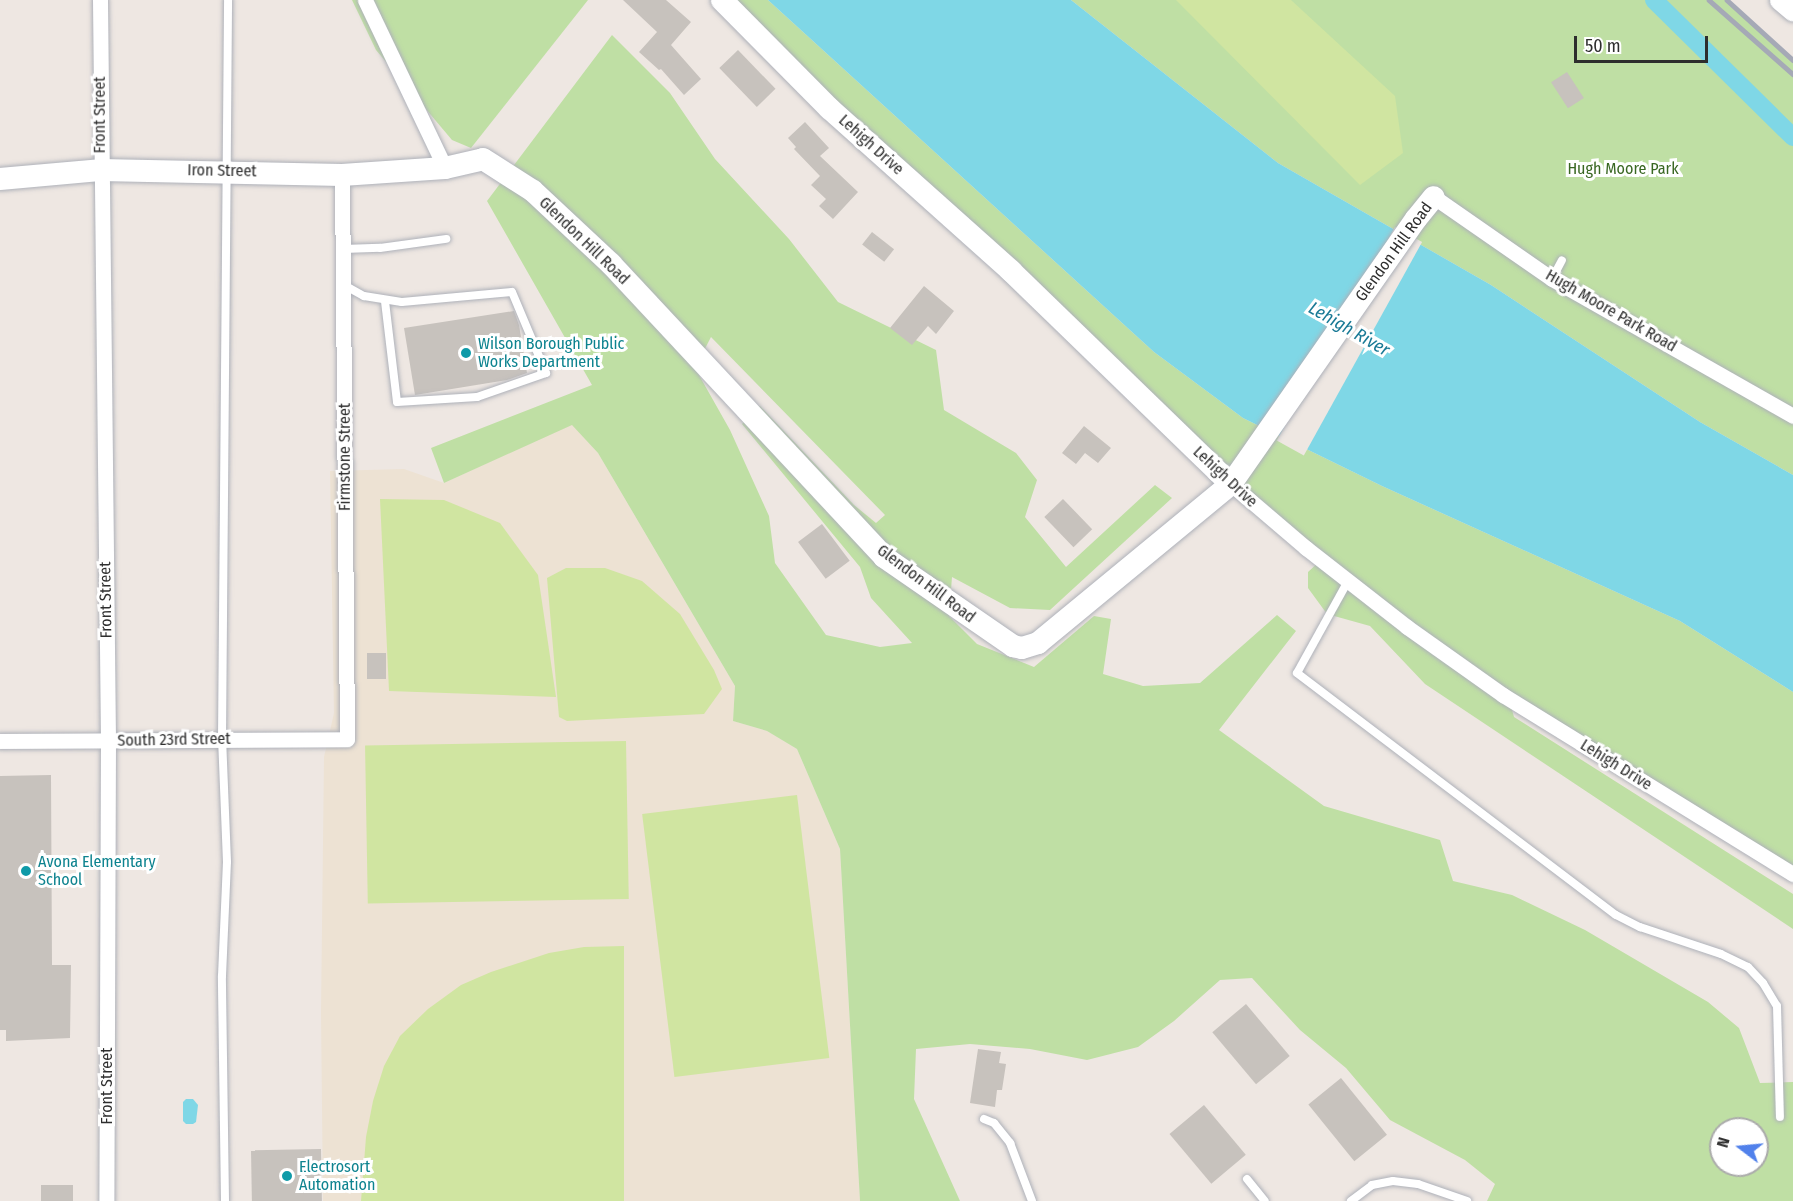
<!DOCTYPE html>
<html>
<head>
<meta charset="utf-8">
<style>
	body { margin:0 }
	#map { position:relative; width:1793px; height:1201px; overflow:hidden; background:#eee7e2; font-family:"Fira Sans Condensed",sans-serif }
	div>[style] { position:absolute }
	.education>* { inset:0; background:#ede2d3 }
	.green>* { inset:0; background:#bfdfa4 }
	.pitch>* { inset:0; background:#d0e5a1; transform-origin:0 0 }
	.water>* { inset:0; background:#7fd7e6 }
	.pier>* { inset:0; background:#eee7e2; transform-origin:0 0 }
	.canal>* { height:18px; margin:-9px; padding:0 9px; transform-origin:9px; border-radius:9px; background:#7fd7e6 }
	.building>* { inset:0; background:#c7c2bd; transform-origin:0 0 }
	.roads { filter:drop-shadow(0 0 2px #aeb1b9) drop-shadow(0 0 2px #aeb1b9) }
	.lane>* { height:8px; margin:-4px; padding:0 4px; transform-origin:4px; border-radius:4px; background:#fff }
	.street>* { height:15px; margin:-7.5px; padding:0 7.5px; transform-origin:7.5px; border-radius:7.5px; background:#fff }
	.secondary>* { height:22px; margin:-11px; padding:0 11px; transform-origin:11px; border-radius:11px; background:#fff }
	.rail>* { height:4.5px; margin:-2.25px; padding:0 2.25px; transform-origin:2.25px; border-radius:2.25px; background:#a5a9b6 }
	.dots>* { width:16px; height:16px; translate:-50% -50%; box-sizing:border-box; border:3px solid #fff; border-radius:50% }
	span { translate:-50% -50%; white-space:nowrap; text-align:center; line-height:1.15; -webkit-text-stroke:6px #fff; paint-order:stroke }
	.street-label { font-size:16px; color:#2e2e2e }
	.park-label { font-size:16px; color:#396722 }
	.culture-label { font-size:16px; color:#0d838f }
	.left { translate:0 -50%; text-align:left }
	.water-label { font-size:18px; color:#1a7a96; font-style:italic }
	.north { position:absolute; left:1709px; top:1117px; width:60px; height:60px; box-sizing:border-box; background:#fff; border:2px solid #ababab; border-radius:50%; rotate:286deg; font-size:16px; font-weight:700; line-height:24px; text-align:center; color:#2e2e2e }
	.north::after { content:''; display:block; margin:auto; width:21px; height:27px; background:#5181eb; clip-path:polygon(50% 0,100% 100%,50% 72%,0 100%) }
	.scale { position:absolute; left:1574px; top:36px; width:134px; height:27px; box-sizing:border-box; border:3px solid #2e2e2e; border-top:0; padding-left:8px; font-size:18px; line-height:21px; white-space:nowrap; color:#2e2e2e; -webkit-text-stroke:4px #fff; paint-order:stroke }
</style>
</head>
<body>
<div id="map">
	<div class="education">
		<div style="clip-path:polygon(572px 424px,598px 453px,735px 686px,733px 721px,767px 731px,797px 749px,840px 849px,860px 1201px,323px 1201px,321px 1012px,324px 757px,334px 713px,330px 471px,404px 469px,444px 483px)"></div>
	</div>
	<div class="green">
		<div style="clip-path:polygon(352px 0,588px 0,471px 148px,452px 140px,376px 50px)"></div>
		<div style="clip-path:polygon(722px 0,768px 0,1154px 352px,1243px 418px,1382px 486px,1680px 621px,1793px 692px,1793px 874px,1509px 699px,1514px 717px,1793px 894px,1793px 929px,1425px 684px,1370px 626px,1327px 614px,1308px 588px,1308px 572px,1321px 560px)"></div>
		<div style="clip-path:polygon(1071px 0,1727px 0,1793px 60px,1793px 475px,1700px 422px,1491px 285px,1278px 163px)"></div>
		<div style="clip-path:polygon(evenodd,612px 35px,670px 93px,715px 159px,789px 239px,838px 302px,936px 350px,944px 410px,1016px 453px,1037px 480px,1025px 517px,1066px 567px,1155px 485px,1172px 498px,1050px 610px,1010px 608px,952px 577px,949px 616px,977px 644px,1034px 667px,1094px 616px,1111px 619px,1103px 674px,1143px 686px,1200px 683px,1277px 615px,1296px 631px,1219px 730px,1324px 806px,1440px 840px,1453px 881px,1512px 895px,1585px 930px,1708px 1002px,1739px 1028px,1760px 1083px,1793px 1082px,1793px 1201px,1487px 1201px,1495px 1184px,1465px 1160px,1390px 1120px,1346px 1068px,1300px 1030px,1252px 978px,1220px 980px,1174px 1021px,1138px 1047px,1087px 1060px,1030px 1049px,970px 1044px,916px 1049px,914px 1099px,960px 1201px,860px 1201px,840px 849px,797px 749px,767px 731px,733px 721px,735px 686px,598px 453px,572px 425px,444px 483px,431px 448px,592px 385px,487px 201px,612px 35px,711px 337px,885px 515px,876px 523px,854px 505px,760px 406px,742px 424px,860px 567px,871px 598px,912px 643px,880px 647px,826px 635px,775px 563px,769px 516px,730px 430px,695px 368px,711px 337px,612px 35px,1721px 1129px,1757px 1129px,1757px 1165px,1721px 1165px,1721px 1129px)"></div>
	</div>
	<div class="pitch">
		<div style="clip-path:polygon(1176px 0,1291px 0,1395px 96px,1403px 153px,1360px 185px)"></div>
		<div style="clip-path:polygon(380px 499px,444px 500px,500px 523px,538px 575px,556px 697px,389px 691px)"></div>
		<div style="clip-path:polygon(566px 568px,605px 568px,642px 581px,680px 614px,714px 670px,722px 689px,704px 714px,567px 721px,559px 717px,547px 578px)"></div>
		<div style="left:626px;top:741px;width:158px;height:261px;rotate:89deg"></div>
		<div style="left:797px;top:795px;width:265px;height:156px;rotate:83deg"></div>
		<div style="clip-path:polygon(624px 946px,624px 1201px,361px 1201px,366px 1137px,373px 1101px,384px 1066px,400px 1036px,428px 1009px,461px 985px,491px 972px,549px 953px,584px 947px)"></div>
	</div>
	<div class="water">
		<div style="clip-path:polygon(768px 0,1071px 0,1278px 163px,1491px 285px,1700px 422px,1793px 475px,1793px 692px,1680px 621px,1382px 486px,1243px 418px,1154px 352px)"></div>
		<div style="clip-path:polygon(186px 1099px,193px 1099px,198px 1105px,196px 1122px,193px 1124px,186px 1124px,183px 1121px,183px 1102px)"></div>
	</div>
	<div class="pier">
		<div style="left:1395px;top:227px;width:31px;height:244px;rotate:29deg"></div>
	</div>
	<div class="canal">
		<div style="left:1654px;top:0;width:195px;rotate:44.6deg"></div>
	</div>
	<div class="building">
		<div style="clip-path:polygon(623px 0,666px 0,691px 22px,671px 45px,701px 79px,684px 95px,661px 69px,659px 70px,639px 52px,657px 32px)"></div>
		<div style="left:738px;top:50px;width:54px;height:26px;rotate:46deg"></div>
		<div style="left:1567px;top:72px;width:31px;height:19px;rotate:57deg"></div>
		<div style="clip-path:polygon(805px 122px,829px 148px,820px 156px,858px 192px,833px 219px,819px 206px,826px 199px,811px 185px,820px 176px,794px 149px,796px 147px,788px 138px)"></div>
		<div style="left:872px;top:232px;width:28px;height:16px;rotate:38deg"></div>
		<div style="clip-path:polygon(924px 286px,954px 311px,936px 334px,928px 326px,912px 345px,890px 328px)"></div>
		<div style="clip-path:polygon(514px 311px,519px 325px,527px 373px,507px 380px,415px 395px,404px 328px)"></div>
		<div style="clip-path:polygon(1084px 426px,1111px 448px,1098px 463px,1085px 453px,1076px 464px,1062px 453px)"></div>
		<div style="left:1063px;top:499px;width:42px;height:26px;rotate:46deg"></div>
		<div style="left:822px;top:524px;width:46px;height:30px;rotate:53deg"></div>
		<div style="left:367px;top:653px;width:19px;height:26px"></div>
		<div style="clip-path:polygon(51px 775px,52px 965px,71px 965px,70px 1038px,6px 1041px,6px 1030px,0 1030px,0 776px)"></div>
		<div style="left:1246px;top:1004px;width:68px;height:44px;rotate:50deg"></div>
		<div style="clip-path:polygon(978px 1049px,1001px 1052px,999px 1063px,1006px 1064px,1002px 1090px,997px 1090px,995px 1107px,970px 1103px)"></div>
		<div style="left:1341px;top:1078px;width:73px;height:42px;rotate:51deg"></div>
		<div style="left:1204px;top:1105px;width:65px;height:45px;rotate:50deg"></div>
		<div style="left:321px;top:1149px;width:52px;height:70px;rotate:89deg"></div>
		<div style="left:41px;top:1185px;width:32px;height:16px"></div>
	</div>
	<div class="roads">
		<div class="lane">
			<div style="left:343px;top:249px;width:37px;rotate:-2deg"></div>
			<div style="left:380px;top:248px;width:67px;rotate:-7.8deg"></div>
			<div style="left:1552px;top:279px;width:21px;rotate:-62deg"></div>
			<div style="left:344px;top:285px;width:23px;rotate:29deg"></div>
			<div style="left:364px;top:296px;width:38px;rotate:9deg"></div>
			<div style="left:402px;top:302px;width:110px;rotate:-5.2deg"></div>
			<div style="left:512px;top:292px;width:88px;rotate:67.2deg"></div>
			<div style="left:546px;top:373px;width:73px;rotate:160.8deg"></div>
			<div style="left:477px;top:397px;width:80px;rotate:176.4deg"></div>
			<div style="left:397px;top:402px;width:102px;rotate:-96.8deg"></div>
			<div style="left:1348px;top:581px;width:105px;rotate:119deg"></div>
			<div style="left:1297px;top:673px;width:400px;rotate:37.2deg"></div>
			<div style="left:1616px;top:915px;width:27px;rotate:27deg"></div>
			<div style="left:1640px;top:927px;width:85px;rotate:18.4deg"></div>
			<div style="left:1721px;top:954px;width:30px;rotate:26deg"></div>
			<div style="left:1748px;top:967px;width:22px;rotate:47deg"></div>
			<div style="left:1763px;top:983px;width:27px;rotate:59deg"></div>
			<div style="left:1777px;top:1006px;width:111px;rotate:88.5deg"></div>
			<div style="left:984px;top:1119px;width:11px;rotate:22deg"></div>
			<div style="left:994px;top:1123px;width:26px;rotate:51deg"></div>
			<div style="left:1010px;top:1143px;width:62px;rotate:69.2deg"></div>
			<div style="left:1247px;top:1179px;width:28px;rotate:51deg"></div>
			<div style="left:225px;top:1201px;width:225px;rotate:-90.8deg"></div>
			<div style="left:222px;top:976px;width:114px;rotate:-87.5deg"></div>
			<div style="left:227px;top:862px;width:123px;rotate:-92.3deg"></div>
			<div style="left:222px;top:739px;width:739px;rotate:-89.53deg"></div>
			<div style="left:1351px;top:1201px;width:26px;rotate:-37deg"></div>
			<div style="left:1372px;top:1185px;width:21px;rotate:-11deg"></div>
			<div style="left:1393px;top:1181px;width:25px;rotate:7deg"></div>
			<div style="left:1418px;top:1184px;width:52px;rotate:19.1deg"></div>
		</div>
		<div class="street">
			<div style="left:100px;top:0;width:741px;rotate:89.38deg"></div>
			<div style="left:108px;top:741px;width:460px;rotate:90.2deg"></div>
			<div style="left:365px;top:0;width:186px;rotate:64.5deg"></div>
			<div style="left:1434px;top:197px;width:144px;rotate:34.8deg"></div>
			<div style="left:1552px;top:279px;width:277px;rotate:29.6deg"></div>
			<div style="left:1231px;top:484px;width:99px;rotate:40.5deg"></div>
			<div style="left:1306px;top:548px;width:128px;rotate:38deg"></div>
			<div style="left:1407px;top:627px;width:118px;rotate:35.3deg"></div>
			<div style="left:1503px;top:695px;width:341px;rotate:31.7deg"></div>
			<div style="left:0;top:741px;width:347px;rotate:-0.3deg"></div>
			<div style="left:347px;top:739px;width:564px;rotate:-90.51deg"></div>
		</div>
		<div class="secondary">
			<div style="left:722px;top:0;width:153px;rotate:45.3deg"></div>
			<div style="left:830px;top:109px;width:243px;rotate:41.8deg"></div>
			<div style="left:1011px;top:271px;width:306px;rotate:44.1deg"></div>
			<div style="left:1781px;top:0;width:16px;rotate:40deg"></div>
			<div style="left:0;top:179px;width:100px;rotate:-5.1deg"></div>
			<div style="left:100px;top:170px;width:242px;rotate:1.2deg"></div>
			<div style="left:342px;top:175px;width:103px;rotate:-3.9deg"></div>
			<div style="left:445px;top:168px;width:39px;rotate:-13deg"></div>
			<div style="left:483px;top:159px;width:59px;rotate:32.6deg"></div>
			<div style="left:533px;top:191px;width:107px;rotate:43.1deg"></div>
			<div style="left:611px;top:264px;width:400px;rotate:47deg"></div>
			<div style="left:884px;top:557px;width:157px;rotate:34.6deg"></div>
			<div style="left:1013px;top:646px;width:9px;rotate:13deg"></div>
			<div style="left:1022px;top:648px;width:17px;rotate:-17deg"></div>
			<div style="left:1038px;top:643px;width:250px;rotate:-39.5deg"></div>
			<div style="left:1231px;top:484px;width:323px;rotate:-55.1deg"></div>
			<div style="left:1416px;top:219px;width:28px;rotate:-51deg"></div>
		</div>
	</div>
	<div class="rail">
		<div style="left:1709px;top:0;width:112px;rotate:41.4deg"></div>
		<div style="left:1727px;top:0;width:89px;rotate:42.3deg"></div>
	</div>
	<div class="dots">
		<div style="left:466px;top:353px;background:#0f9aa8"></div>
		<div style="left:26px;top:871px;background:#0f9aa8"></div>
		<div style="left:287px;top:1176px;background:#0f9aa8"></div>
	</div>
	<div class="street-label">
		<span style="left:100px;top:115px;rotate:-90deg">Front Street</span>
		<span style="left:871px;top:145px;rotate:42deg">Lehigh Drive</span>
		<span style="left:222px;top:171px;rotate:1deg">Iron Street</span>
		<span style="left:584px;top:241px;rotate:44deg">Glendon Hill Road</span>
		<span style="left:1394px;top:252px;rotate:-54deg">Glendon Hill Road</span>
		<span style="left:1611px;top:311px;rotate:30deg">Hugh Moore Park Road</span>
		<span style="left:345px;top:457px;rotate:-90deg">Firmstone Street</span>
		<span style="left:1225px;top:477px;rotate:43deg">Lehigh Drive</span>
		<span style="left:926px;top:584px;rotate:37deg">Glendon Hill Road</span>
		<span style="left:106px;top:600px;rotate:-91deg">Front Street</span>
		<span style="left:174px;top:740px;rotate:-1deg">South 23rd Street</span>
		<span style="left:1616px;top:765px;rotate:32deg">Lehigh Drive</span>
		<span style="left:107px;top:1086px;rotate:-90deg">Front Street</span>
	</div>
	<div class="park-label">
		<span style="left:1623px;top:169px">Hugh Moore Park</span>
	</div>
	<div class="culture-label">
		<span class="left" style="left:478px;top:353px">Wilson Borough Public<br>Works Department</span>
		<span class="left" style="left:38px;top:871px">Avona Elementary<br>School</span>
		<span class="left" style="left:299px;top:1176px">Electrosort<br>Automation</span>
	</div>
	<div class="water-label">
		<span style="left:1349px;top:329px;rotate:30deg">Lehigh River</span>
	</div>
	<div class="north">N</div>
	<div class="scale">50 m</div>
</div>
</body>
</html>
